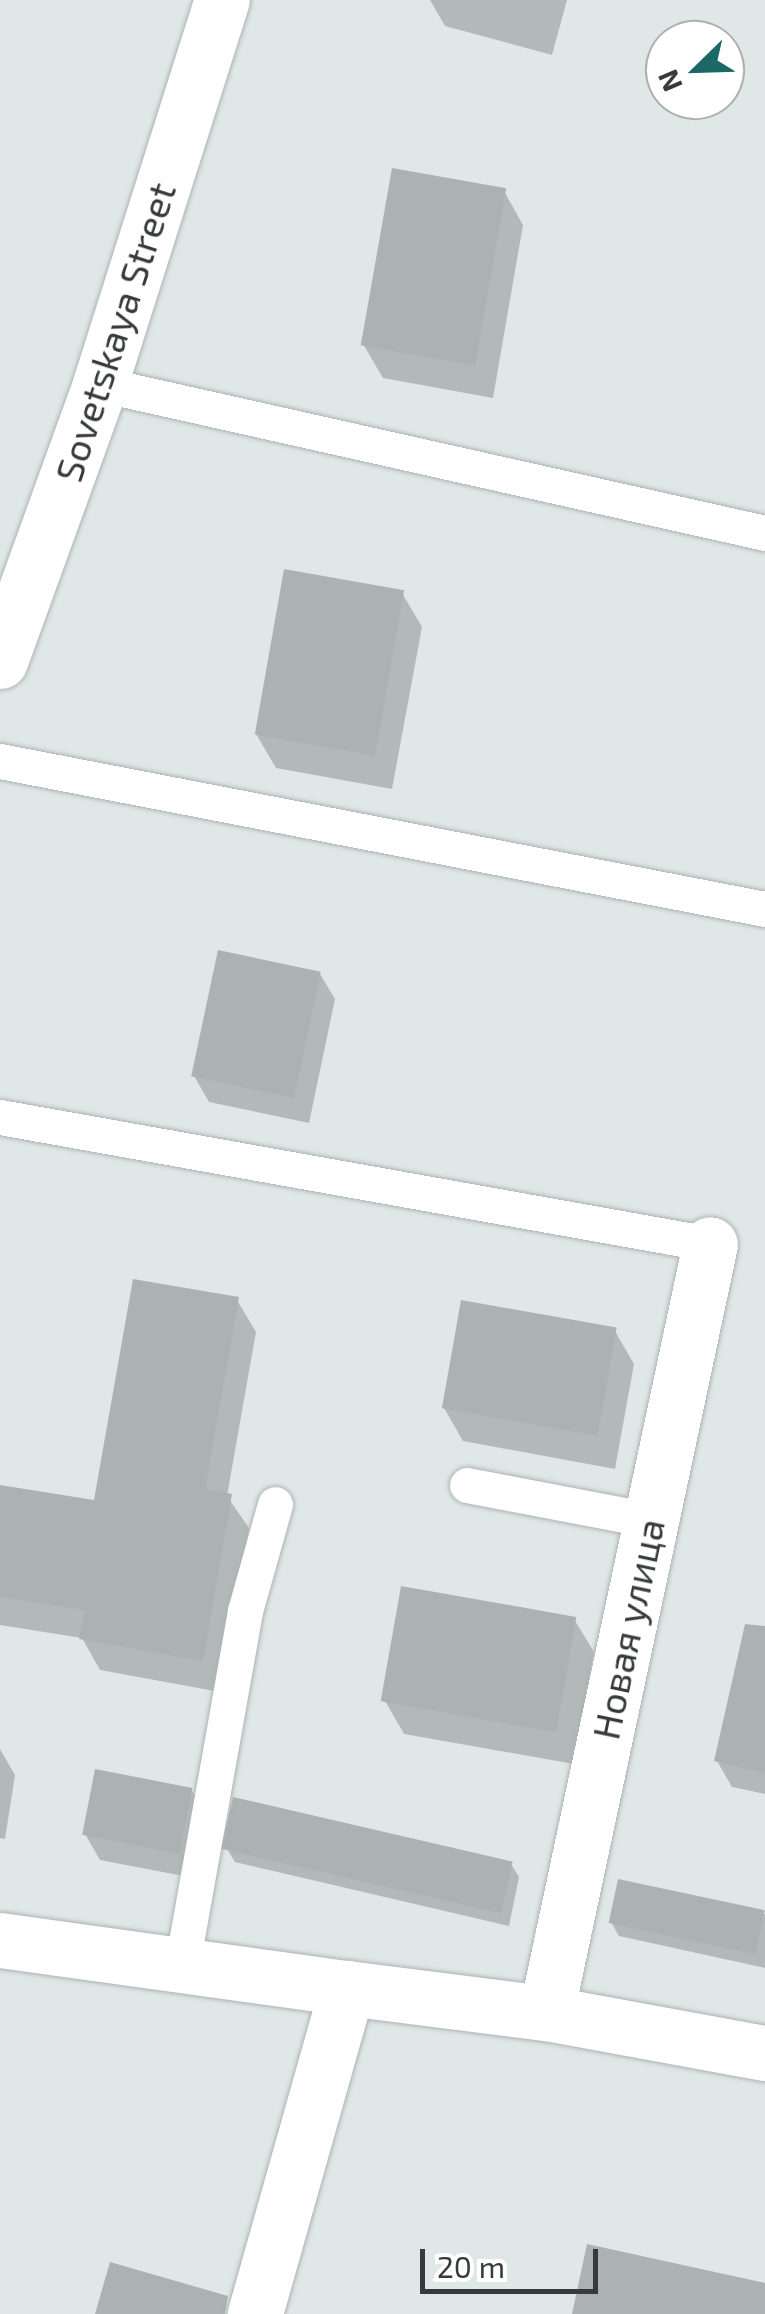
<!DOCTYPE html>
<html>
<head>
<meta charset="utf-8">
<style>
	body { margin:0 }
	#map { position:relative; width:765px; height:2314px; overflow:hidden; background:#e0e8e7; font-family:"Exo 2",sans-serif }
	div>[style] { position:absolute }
	.shadow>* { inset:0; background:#0003 }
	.building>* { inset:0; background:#abb2b1; transform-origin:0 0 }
	.roads { filter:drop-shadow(0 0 2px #acb3b3) drop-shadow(0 0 2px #acb3b3) }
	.lane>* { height:35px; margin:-17.5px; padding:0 17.5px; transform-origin:17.5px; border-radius:17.5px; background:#fff }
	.street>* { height:55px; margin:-27.5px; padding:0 27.5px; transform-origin:27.5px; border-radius:27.5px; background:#fff }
	.secondary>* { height:55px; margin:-27.5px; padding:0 27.5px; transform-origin:27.5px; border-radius:27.5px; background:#fff }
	span { translate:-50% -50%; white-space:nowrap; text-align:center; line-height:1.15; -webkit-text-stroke:9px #fff; paint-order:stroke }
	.street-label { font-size:38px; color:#373a3a }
	.north { position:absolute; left:645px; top:20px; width:100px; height:100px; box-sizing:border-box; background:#fff; border:2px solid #afb0b0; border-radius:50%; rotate:247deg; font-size:28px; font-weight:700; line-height:40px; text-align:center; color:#373a3a }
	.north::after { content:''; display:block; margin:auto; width:35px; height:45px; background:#1b6865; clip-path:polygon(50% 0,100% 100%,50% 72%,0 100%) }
	.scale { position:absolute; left:420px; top:2249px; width:178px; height:45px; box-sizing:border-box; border:5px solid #373a3a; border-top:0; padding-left:12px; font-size:30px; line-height:35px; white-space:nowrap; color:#373a3a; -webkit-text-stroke:8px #fff; paint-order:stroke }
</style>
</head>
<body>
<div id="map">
	<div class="shadow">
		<div style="clip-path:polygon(430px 0,567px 0,552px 55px,445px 26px)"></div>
		<div style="clip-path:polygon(504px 191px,523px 225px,493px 398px,383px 378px,363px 344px)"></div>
		<div style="clip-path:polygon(402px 593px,422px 627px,392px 789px,276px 768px,256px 734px)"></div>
		<div style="clip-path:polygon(320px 974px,335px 999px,309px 1123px,209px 1102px,194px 1076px)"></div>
		<div style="clip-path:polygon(237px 1300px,256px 1332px,227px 1496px,249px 1528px,220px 1692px,100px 1670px,82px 1638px,0 1625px,0 1488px,96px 1503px)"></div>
		<div style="clip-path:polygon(615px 1331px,634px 1364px,615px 1469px,463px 1441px,444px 1408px)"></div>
		<div style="clip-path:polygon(574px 1619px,594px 1652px,574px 1764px,404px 1734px,385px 1701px)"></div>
		<div style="clip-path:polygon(765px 1685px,765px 1794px,732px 1787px,717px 1761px)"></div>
		<div style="clip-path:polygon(0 1749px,15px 1775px,5px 1839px,0 1838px)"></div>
		<div style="clip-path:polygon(191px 1789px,206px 1815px,194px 1878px,100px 1860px,85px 1834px)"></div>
		<div style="clip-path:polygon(227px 1849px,511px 1864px,519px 1877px,509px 1926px,235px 1862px)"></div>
		<div style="clip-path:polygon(765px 1914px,765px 1968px,619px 1936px,611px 1922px)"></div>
	</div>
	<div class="building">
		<div style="left:392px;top:168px;width:116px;height:180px;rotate:10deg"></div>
		<div style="left:284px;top:569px;width:122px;height:168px;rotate:10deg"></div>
		<div style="left:218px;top:950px;width:105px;height:129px;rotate:12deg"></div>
		<div style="clip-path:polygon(133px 1279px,239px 1297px,205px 1489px,232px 1494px,203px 1661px,79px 1639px,85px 1610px,0 1597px,0 1485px,94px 1500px)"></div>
		<div style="left:461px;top:1300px;width:158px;height:110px;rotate:10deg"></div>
		<div style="left:401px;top:1586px;width:178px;height:117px;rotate:10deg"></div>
		<div style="clip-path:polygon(745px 1624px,765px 1626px,765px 1773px,714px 1761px)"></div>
		<div style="left:95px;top:1769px;width:99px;height:67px;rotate:11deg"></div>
		<div style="left:233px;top:1797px;width:287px;height:53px;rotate:13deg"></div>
		<div style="left:618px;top:1879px;width:150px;height:45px;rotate:12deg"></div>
		<div style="clip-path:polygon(587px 2244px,765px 2283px,765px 2314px,572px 2314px)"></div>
		<div style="clip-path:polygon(110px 2262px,228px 2296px,225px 2314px,95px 2314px)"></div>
	</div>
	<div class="roads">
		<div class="lane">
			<div style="left:100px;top:384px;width:681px;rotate:12.63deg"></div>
			<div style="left:0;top:761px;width:779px;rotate:10.95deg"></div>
			<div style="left:0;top:1117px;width:721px;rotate:10.14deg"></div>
			<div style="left:467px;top:1485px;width:187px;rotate:10.8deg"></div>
			<div style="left:182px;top:1965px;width:360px;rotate:-79.9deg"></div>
			<div style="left:245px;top:1611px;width:111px;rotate:-74.3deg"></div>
		</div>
		<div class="street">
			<div style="left:347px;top:1988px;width:201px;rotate:7.2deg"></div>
			<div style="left:546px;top:2013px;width:223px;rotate:10.4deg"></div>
			<div style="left:546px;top:2013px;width:786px;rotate:-77.96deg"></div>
		</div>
		<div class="secondary">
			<div style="left:0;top:661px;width:294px;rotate:-70.1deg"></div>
			<div style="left:100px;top:384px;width:403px;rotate:-72.4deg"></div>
			<div style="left:0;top:1940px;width:350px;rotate:7.9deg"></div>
			<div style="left:347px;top:1988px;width:339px;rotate:105.8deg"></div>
		</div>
	</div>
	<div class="street-label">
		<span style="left:115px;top:332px;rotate:-72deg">Sovetskaya Street</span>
		<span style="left:628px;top:1629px;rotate:-78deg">Новая улица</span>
	</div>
	<div class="north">N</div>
	<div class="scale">20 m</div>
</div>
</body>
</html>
